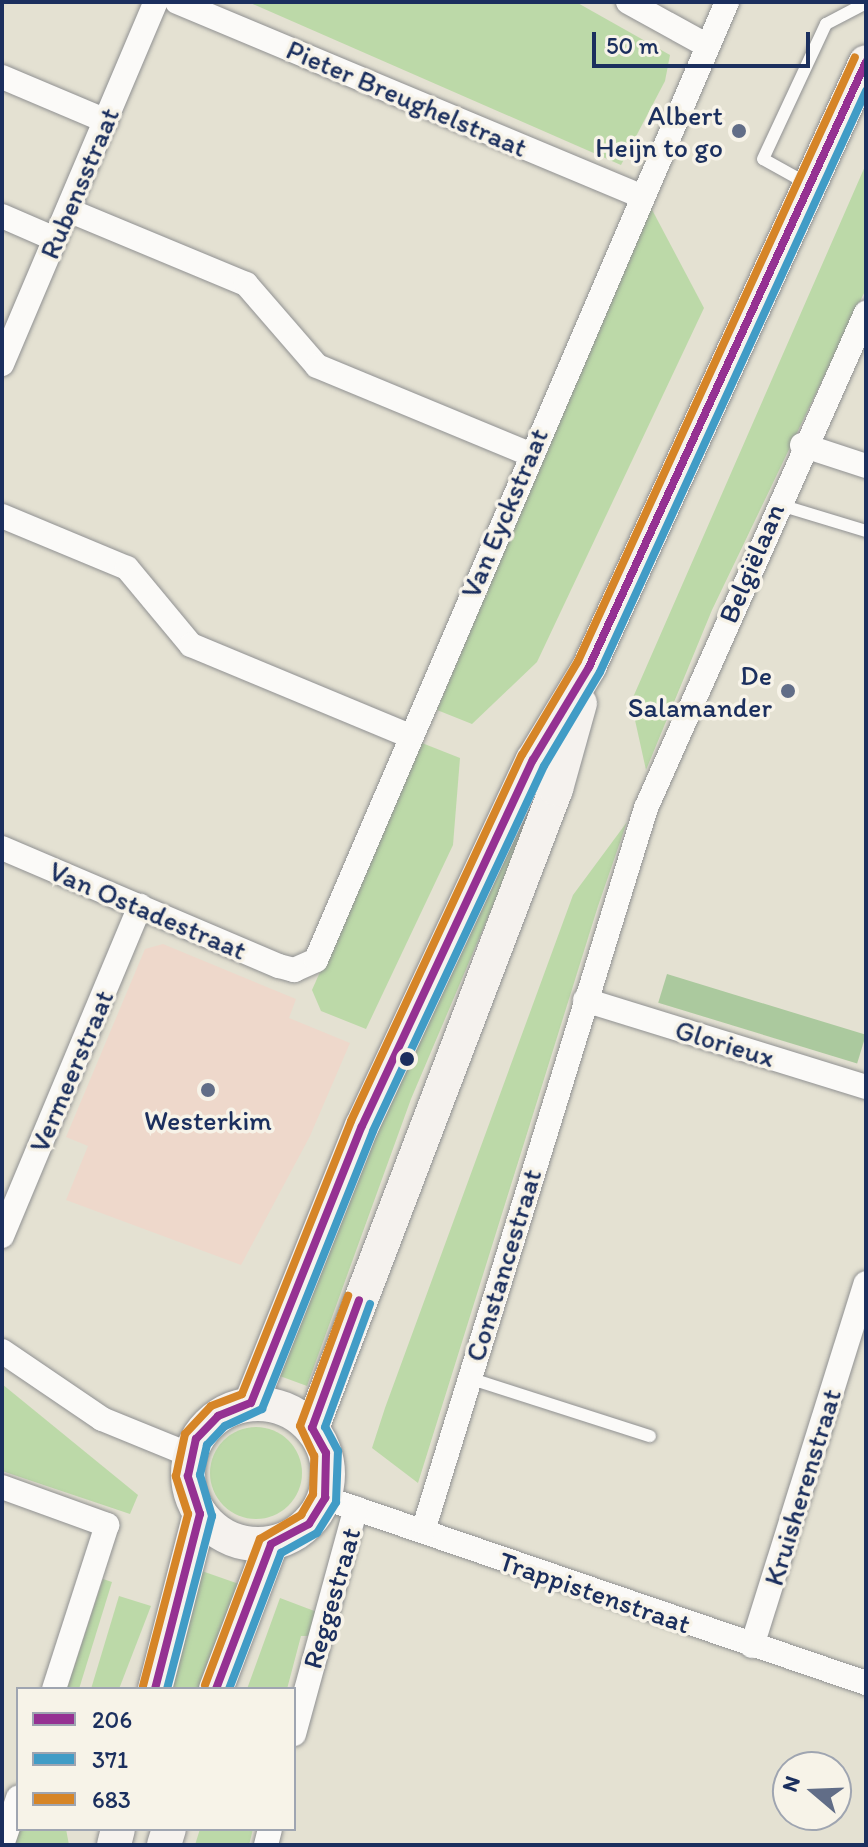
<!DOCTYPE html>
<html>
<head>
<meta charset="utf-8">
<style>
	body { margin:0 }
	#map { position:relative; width:868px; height:1847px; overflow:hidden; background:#e4e1d2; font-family:Itim,sans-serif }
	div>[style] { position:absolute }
	.built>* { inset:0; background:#eed8cb }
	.green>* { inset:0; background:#bcd9a8 }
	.round { border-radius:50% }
	.forest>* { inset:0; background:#abc99e; transform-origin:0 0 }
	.roads { filter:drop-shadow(0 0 2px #909192) drop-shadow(0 0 2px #909192) }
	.service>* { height:12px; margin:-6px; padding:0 6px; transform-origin:6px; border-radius:6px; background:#fbfaf8 }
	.minor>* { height:24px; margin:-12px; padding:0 12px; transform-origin:12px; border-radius:12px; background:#fbfaf8 }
	.secondary>* { height:34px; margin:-17px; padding:0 17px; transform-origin:17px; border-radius:17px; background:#f5f2ee }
	.secondary>.ring { margin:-17px; padding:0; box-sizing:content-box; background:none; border:34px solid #f5f2ee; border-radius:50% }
	.bus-1>* { height:8px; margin:-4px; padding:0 4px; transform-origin:4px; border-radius:4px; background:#953192 }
	.bus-2>* { height:8px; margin:-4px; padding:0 4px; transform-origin:4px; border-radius:4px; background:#419cc6 }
	.bus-3>* { height:8px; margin:-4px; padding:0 4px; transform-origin:4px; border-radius:4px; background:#d68527 }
	.dots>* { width:22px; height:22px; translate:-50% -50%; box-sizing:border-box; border:4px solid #f7f3e8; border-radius:50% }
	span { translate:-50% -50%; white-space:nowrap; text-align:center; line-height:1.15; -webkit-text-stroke:7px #f7f3e8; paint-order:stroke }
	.street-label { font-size:28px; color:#1b2f5e }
	.poi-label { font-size:28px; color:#1b2f5e }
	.right { translate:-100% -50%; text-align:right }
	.frame { position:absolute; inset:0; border:4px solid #1b2f5e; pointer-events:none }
	.legend { position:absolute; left:16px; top:1687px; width:280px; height:144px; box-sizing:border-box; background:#f7f3e8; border:2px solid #9fa5b1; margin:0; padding:10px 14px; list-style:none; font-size:24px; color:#1b2f5e }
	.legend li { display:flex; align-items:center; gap:16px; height:40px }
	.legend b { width:40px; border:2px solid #9fa5b1 }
	.north { position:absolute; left:772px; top:1751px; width:80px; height:80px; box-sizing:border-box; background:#f7f3e8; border:2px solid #9fa5b1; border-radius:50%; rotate:289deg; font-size:22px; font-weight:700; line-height:32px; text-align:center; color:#1b2f5e }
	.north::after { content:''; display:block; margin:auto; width:28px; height:36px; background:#616d87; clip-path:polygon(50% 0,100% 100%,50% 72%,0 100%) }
	.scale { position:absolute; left:592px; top:32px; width:218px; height:36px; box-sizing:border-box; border:4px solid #1b2f5e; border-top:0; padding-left:10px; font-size:24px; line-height:28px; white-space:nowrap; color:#1b2f5e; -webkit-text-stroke:6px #f7f3e8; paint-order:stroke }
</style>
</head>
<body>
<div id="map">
	<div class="built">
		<div style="clip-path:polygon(163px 944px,296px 999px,289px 1018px,350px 1043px,310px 1136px,241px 1265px,66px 1200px,88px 1146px,66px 1137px,145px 949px)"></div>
	</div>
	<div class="green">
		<div style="clip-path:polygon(248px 2px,576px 2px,670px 55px,665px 81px,621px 165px)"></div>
		<div style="clip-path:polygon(866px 164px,866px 289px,712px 610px,646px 770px,631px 702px)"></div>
		<div style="clip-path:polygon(649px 204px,704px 308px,537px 662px,472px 724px,437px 710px)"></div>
		<div style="clip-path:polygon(422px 743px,460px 758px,453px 845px,366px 1029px,321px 1011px,312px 990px)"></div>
		<div style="clip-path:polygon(548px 751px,545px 783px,411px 1099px,307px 1386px,269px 1372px)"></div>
		<div style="clip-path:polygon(627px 822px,598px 906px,418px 1483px,372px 1448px,385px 1408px,573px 895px)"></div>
		<div style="clip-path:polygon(2px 1384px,138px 1495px,130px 1514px,2px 1471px)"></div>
		<div class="round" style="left:210px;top:1427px;width:92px;height:92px"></div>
		<div style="clip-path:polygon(199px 1570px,239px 1584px,202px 1689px,163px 1689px)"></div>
		<div style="clip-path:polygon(103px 1579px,112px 1582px,79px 1689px,67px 1689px)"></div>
		<div style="clip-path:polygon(119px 1596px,151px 1606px,119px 1689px,91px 1689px)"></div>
		<div style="clip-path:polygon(280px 1598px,317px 1612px,309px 1636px,301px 1636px,287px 1689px,247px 1689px)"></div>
		<div style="clip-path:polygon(20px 1829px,66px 1829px,69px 1845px,15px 1845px)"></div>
		<div style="clip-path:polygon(200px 1829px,253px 1829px,249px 1845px,195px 1845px)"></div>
	</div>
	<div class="forest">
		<div style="left:667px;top:974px;width:208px;height:30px;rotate:17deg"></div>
	</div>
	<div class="roads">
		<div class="service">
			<div style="left:808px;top:184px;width:51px;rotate:-150.9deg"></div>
			<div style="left:763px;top:159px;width:149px;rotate:-65deg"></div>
			<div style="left:826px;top:24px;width:45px;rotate:-27.7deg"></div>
			<div style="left:777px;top:504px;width:93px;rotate:16.9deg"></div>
			<div style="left:469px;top:1378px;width:190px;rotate:17.8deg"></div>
		</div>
		<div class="minor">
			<div style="left:177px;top:2px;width:500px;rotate:22.7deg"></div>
			<div style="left:628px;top:2px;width:87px;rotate:28.9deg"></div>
			<div style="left:2px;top:77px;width:113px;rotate:22.9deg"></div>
			<div style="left:68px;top:210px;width:193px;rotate:22.6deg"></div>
			<div style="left:246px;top:284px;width:108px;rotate:49.1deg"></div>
			<div style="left:317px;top:366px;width:230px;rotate:22.5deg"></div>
			<div style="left:2px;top:216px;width:58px;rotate:23.5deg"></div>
			<div style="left:2px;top:364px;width:393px;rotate:-67deg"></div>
			<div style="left:802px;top:445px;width:67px;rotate:18.2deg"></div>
			<div style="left:2px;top:516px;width:135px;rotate:22.6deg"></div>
			<div style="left:127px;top:568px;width:100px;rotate:50.3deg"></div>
			<div style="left:191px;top:645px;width:237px;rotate:22.6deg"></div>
			<div style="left:2px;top:848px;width:301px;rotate:23.1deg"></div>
			<div style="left:279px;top:966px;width:16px;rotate:15deg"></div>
			<div style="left:294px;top:970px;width:24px;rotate:-24deg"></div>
			<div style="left:316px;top:960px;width:1042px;rotate:-66.78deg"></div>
			<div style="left:585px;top:1000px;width:294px;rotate:17.2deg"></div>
			<div style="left:2px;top:1236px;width:358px;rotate:-67.3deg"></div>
			<div style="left:2px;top:1351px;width:121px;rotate:34.2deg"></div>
			<div style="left:102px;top:1419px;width:95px;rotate:22.2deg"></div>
			<div style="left:2px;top:1487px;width:112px;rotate:19.9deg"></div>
			<div style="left:107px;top:1525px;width:172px;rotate:107.9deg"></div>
			<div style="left:325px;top:1498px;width:572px;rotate:18.88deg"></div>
			<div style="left:423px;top:1531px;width:757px;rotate:-72.86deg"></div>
			<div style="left:646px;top:808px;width:542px;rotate:-66.04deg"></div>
			<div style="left:752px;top:1646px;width:380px;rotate:-72.6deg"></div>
			<div style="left:294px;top:1734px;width:234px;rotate:-74.7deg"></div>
			<div style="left:2px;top:1845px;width:50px;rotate:-71.2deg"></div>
			<div style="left:266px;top:1845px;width:16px;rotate:-76deg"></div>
		</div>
		<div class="secondary">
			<div style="left:251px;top:1403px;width:298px;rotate:-68.2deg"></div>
			<div style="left:362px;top:1126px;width:404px;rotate:-65deg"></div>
			<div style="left:533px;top:760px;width:109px;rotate:-58.9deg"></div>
			<div style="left:589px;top:667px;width:665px;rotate:-65.4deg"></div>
			<div class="ring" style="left:188px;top:1404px;width:106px;height:106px"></div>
			<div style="left:312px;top:1428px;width:684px;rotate:-69.1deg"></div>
			<div style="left:556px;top:789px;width:89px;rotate:-74.4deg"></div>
			<div style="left:155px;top:1689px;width:181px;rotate:-75.6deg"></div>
			<div style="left:216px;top:1689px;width:155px;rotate:-69.2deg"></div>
			<div style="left:114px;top:1845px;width:16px;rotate:-76deg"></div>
			<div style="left:164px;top:1845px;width:17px;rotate:-73deg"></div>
		</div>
	</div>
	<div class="bus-1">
		<div style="left:155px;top:1689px;width:181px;rotate:-75.6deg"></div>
		<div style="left:200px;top:1514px;width:40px;rotate:-108deg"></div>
		<div style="left:188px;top:1476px;width:38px;rotate:-78deg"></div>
		<div style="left:196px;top:1439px;width:32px;rotate:-46deg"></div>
		<div style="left:218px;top:1416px;width:35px;rotate:-22deg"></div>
		<div style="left:251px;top:1403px;width:298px;rotate:-68.2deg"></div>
		<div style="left:362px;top:1126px;width:404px;rotate:-65deg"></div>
		<div style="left:533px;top:760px;width:109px;rotate:-58.9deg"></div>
		<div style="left:589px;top:667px;width:665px;rotate:-65.4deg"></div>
		<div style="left:216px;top:1689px;width:155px;rotate:-69.2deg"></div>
		<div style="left:271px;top:1544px;width:43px;rotate:-27.8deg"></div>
		<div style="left:309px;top:1524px;width:31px;rotate:-58deg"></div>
		<div style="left:325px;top:1498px;width:45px;rotate:-88.7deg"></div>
		<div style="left:326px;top:1453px;width:29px;rotate:-119deg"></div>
		<div style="left:312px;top:1428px;width:136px;rotate:-69.8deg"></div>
	</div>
	<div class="bus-2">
		<div style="left:167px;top:1689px;width:179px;rotate:-75.4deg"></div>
		<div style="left:212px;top:1516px;width:43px;rotate:-106.3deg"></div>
		<div style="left:200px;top:1475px;width:31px;rotate:-77deg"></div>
		<div style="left:207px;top:1445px;width:26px;rotate:-47deg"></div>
		<div style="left:225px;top:1426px;width:41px;rotate:-24.7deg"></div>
		<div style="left:262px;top:1409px;width:299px;rotate:-68.2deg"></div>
		<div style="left:373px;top:1131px;width:403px;rotate:-64.9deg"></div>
		<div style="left:544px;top:766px;width:109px;rotate:-59.2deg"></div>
		<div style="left:600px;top:672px;width:639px;rotate:-65.4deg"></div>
		<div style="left:229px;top:1689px;width:146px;rotate:-69.1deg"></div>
		<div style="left:281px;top:1553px;width:41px;rotate:-29.1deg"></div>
		<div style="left:317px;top:1533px;width:36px;rotate:-58deg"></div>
		<div style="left:336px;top:1502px;width:51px;rotate:-87.8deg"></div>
		<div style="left:338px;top:1451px;width:27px;rotate:-118deg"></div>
		<div style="left:325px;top:1427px;width:131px;rotate:-69.9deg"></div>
	</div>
	<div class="bus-3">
		<div style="left:205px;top:1685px;width:156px;rotate:-69.4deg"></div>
		<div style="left:260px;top:1539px;width:48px;rotate:-30.3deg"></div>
		<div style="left:301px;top:1515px;width:24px;rotate:-60deg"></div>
		<div style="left:313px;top:1494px;width:38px;rotate:-88deg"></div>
		<div style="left:314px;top:1456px;width:33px;rotate:-115deg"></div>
		<div style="left:300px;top:1426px;width:139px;rotate:-69.7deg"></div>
		<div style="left:143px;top:1686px;width:178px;rotate:-75.3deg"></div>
		<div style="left:188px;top:1514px;width:40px;rotate:-108deg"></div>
		<div style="left:176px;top:1476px;width:43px;rotate:-77.9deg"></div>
		<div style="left:185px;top:1434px;width:38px;rotate:-47deg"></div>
		<div style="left:211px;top:1406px;width:33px;rotate:-21deg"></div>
		<div style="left:242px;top:1394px;width:294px;rotate:-68.2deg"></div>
		<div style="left:351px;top:1121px;width:404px;rotate:-65deg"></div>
		<div style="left:522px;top:755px;width:109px;rotate:-59.2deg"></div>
		<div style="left:578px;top:661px;width:664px;rotate:-65.36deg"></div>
	</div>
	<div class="dots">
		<div style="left:739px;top:131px;background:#616d87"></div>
		<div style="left:788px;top:691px;background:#616d87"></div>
		<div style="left:407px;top:1059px;background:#1b2f5e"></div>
		<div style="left:208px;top:1090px;background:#616d87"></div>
	</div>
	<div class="street-label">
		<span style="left:407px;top:98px;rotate:23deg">Pieter Breughelstraat</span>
		<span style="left:79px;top:183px;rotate:-67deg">Rubensstraat</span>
		<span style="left:504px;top:513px;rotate:-67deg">Van Eyckstraat</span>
		<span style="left:751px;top:563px;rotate:-67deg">Belgiëlaan</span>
		<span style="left:148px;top:910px;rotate:23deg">Van Ostadestraat</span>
		<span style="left:725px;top:1043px;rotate:17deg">Glorieux</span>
		<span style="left:71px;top:1071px;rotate:-67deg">Vermeerstraat</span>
		<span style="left:503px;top:1265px;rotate:-73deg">Constancestraat</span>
		<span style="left:802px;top:1487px;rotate:-73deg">Kruisherenstraat</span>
		<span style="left:595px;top:1592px;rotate:19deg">Trappistenstraat</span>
		<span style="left:331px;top:1598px;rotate:-74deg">Reggestraat</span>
	</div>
	<div class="poi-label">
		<span class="right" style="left:723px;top:131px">Albert<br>Heijn to go</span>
		<span class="right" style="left:772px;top:691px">De<br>Salamander</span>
		<span style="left:208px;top:1120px">Westerkim</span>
	</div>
	<div class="frame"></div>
	<ul class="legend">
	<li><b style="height:10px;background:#953192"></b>206</li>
	<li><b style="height:10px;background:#419cc6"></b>371</li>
	<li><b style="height:10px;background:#d68527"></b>683</li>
	</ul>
	<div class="north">N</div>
	<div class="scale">50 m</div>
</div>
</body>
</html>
